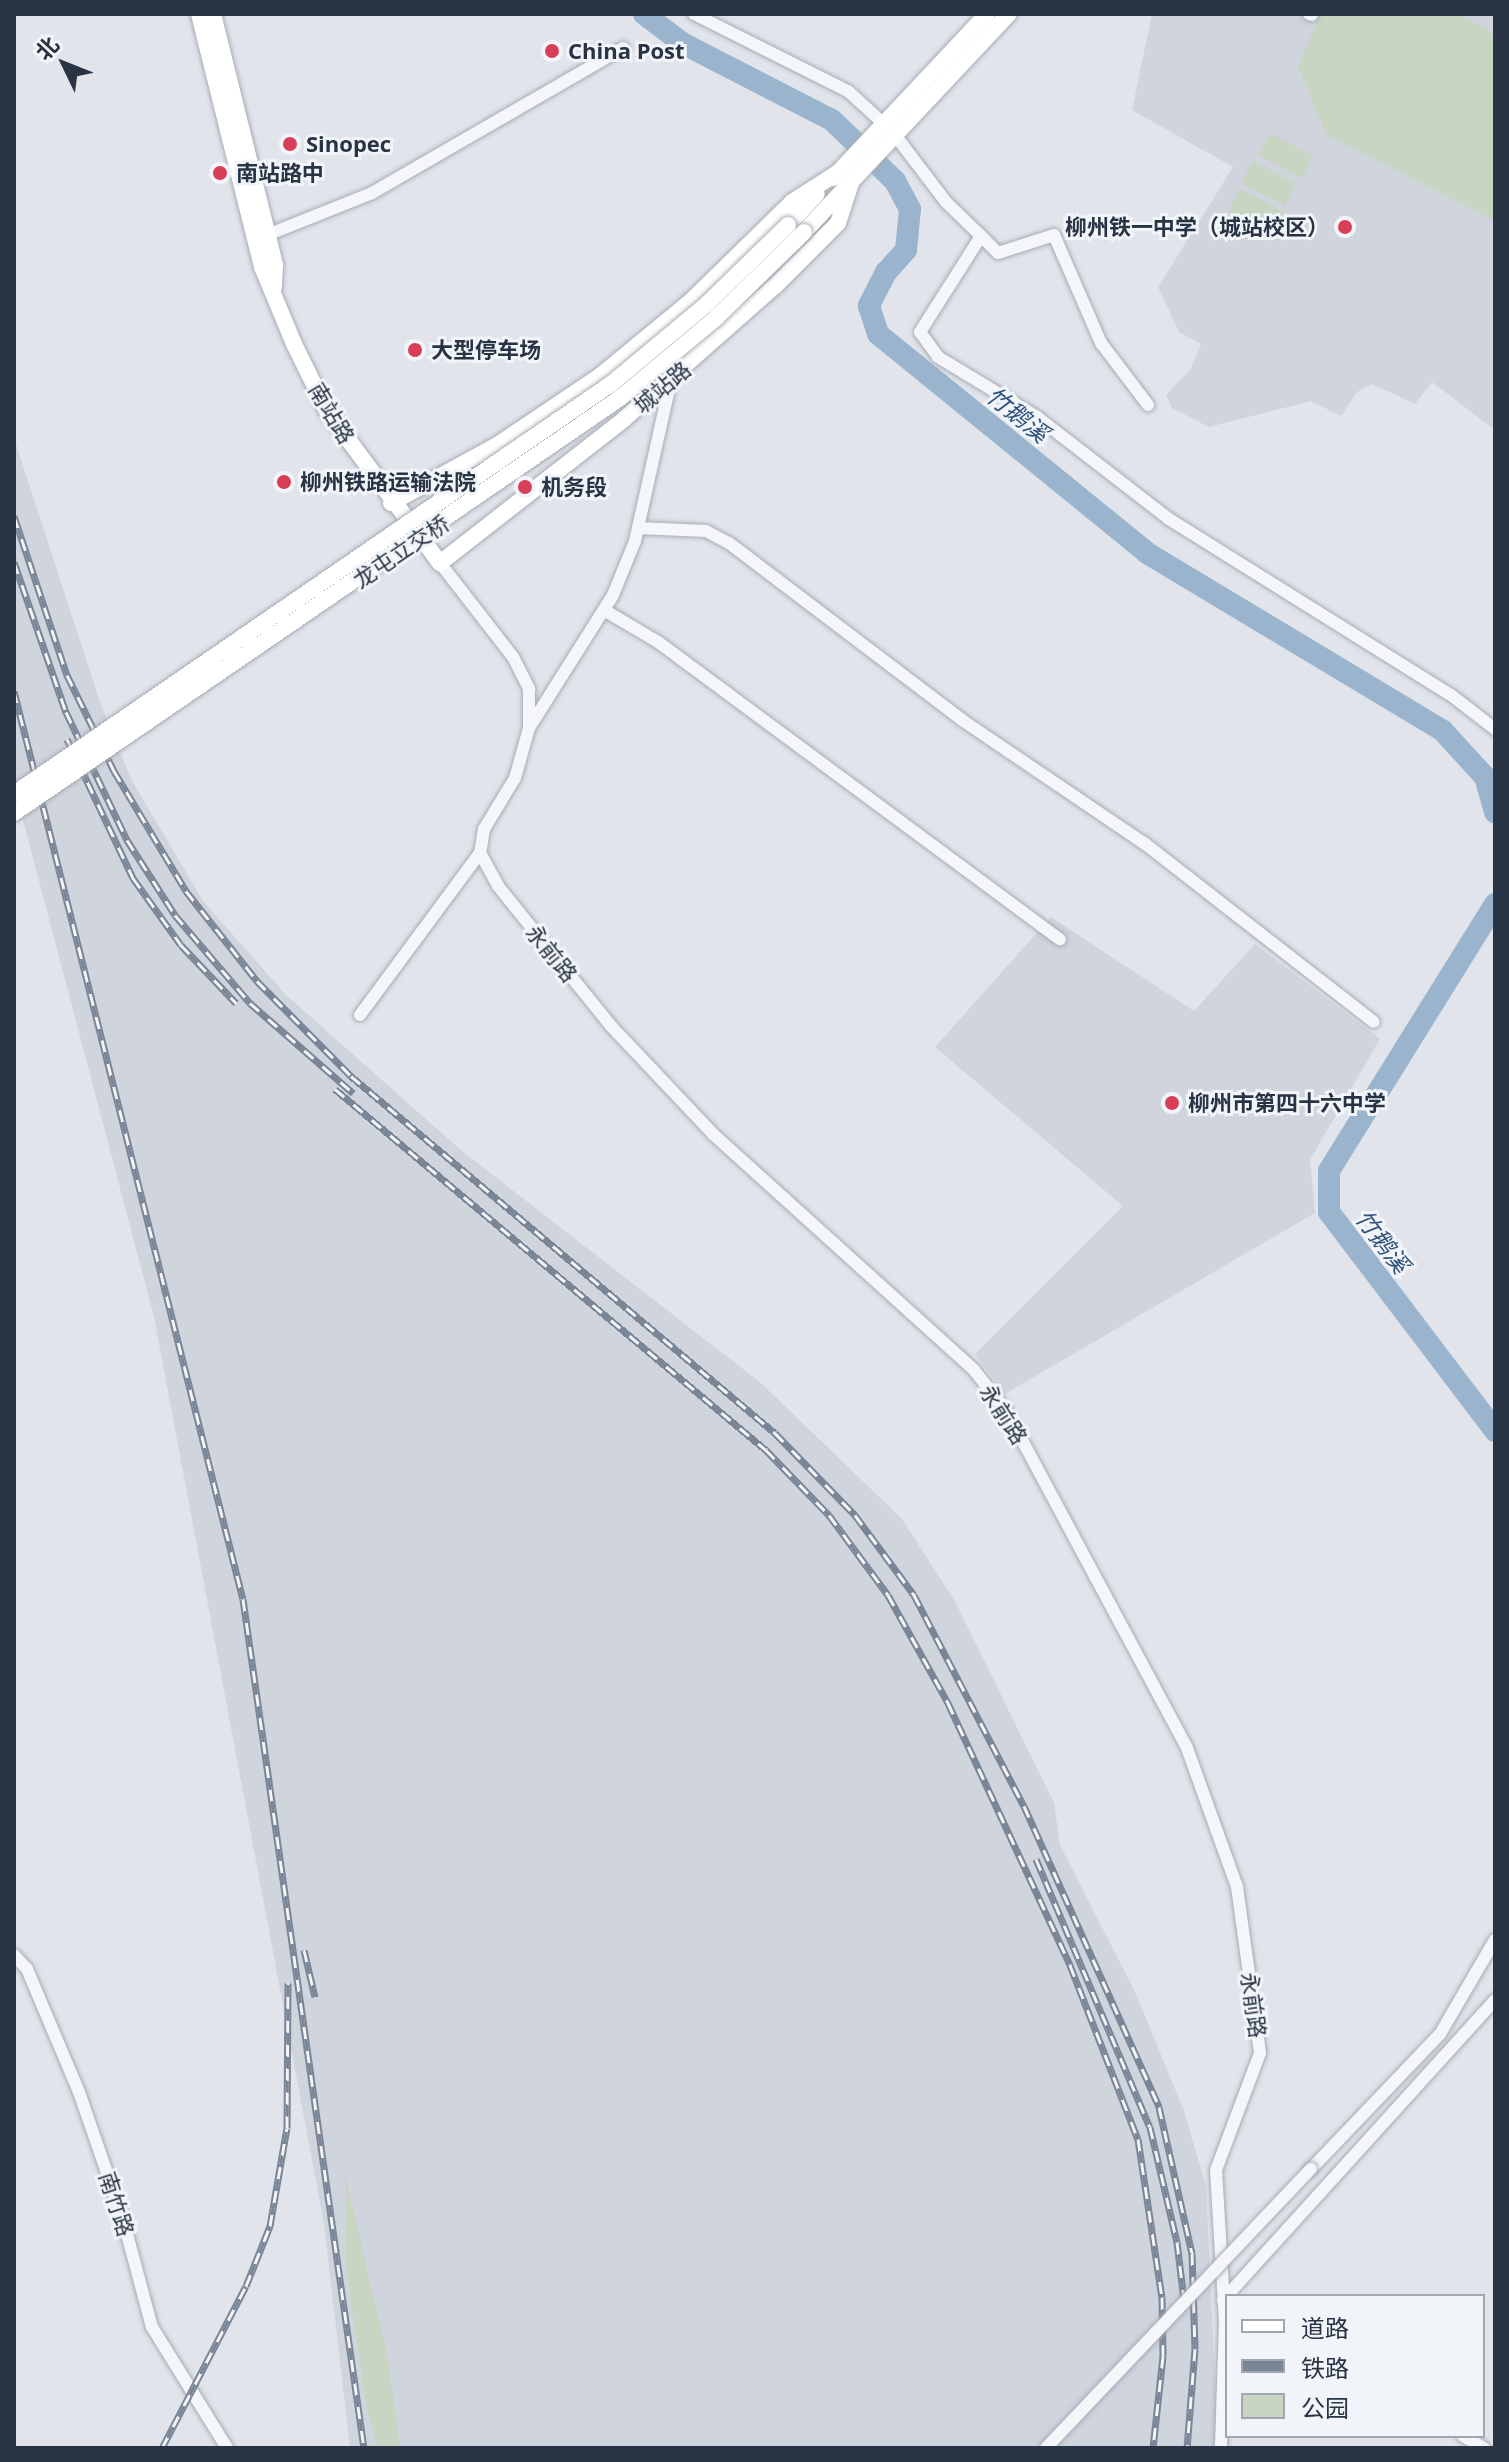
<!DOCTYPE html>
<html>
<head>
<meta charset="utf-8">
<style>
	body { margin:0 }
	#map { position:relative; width:1509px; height:2462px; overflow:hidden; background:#e1e5eb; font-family:"Open Sans","Noto Sans SC",sans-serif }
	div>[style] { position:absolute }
	.built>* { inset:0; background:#cfd4dd }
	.green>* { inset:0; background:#c7d5c2; transform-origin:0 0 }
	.river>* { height:22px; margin:-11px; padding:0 11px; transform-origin:11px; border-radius:11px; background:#9ab4cd }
	.roads { filter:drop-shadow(0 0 2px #a6acb6) drop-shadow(0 0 2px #a6acb6) }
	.minor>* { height:12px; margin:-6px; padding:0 6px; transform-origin:6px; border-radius:6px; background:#f5f6f9 }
	.major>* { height:16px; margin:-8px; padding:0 8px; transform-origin:8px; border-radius:8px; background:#fff }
	.rail>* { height:7px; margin-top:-3.5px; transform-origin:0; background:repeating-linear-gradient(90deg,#f1f4f8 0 12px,#7a8596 0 24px); box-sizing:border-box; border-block:2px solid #7a8596 }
	.bridges { filter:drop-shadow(0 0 2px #a6acb6) drop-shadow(0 0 2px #a6acb6) }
	.minor-bridge>* { height:12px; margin:-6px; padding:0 6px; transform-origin:6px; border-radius:6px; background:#f5f6f9 }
	.major-bridge>* { height:16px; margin:-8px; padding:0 8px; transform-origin:8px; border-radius:8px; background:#fff }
	.dots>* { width:22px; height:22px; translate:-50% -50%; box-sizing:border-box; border:4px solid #f1f4f8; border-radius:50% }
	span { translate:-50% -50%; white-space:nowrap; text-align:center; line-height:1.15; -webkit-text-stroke:6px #f1f4f8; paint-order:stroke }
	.poi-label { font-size:22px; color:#283344; font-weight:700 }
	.left { translate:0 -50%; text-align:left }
	.right { translate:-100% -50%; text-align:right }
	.street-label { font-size:22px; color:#283344 }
	.water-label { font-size:24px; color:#2f527b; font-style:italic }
	.frame { position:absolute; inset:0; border:16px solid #283344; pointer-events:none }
	.legend { position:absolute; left:1225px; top:2294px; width:260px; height:144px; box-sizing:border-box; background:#f1f4f8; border:2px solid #a1a7b0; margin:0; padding:10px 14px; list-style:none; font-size:24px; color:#283344 }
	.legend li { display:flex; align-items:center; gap:16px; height:40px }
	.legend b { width:40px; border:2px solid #a1a7b0 }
	.north { position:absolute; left:24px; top:24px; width:80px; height:80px; -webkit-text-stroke:6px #f1f4f8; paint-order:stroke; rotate:313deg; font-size:22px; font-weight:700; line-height:32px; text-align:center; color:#283344 }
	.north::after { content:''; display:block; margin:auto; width:28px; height:36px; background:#283344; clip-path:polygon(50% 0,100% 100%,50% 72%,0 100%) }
</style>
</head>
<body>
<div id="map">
	<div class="built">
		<div style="clip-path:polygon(1152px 14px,1495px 14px,1495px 430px,1432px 382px,1415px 404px,1372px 384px,1357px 392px,1341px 416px,1311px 401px,1209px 427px,1172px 408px,1166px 395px,1190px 370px,1201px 344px,1179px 332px,1158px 287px,1233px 167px,1132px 110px)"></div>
		<div style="clip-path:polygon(14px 438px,99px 699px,131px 779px,203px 901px,286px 995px,462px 1151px,761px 1383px,902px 1519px,956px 1603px,1054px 1803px,1060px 1845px,1136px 1994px,1184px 2111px,1206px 2186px,1217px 2425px,1213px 2448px,350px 2448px,324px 2224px,154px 1317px,14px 786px)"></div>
		<div style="clip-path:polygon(1051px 917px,1194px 1011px,1255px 944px,1380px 1039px,1310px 1160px,1315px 1213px,1005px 1394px,975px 1354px,1123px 1206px,935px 1047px)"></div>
	</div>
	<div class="green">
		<div style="clip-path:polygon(1320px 14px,1458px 14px,1495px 34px,1495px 221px,1327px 135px,1298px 67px)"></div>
		<div style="left:1270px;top:133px;width:49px;height:25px;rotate:28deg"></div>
		<div style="left:1253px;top:161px;width:49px;height:25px;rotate:28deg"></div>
		<div style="left:1240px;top:189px;width:49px;height:25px;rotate:28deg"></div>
		<div style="clip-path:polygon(345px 2174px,388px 2359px,400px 2448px,378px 2448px,365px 2399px,345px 2261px)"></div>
	</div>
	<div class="river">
		<div style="left:644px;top:14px;width:48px;rotate:37.3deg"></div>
		<div style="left:682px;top:43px;width:169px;rotate:27.2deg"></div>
		<div style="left:832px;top:120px;width:88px;rotate:44.1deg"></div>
		<div style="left:895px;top:181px;width:32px;rotate:62deg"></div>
		<div style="left:910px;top:209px;width:41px;rotate:95.6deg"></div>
		<div style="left:906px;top:250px;width:30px;rotate:132deg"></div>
		<div style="left:886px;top:272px;width:38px;rotate:117deg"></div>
		<div style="left:869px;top:306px;width:29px;rotate:72deg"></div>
		<div style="left:878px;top:334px;width:347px;rotate:39.1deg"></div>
		<div style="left:1147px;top:553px;width:345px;rotate:31deg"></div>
		<div style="left:1443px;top:731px;width:62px;rotate:47.6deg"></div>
		<div style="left:1485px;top:777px;width:37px;rotate:74deg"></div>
		<div style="left:1495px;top:904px;width:314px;rotate:121.9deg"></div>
		<div style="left:1329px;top:1171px;width:41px;rotate:90deg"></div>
		<div style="left:1329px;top:1212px;width:275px;rotate:52.8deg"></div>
	</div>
	<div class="roads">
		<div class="minor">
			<div style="left:694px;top:14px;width:172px;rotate:26.6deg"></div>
			<div style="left:848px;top:91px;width:49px;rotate:42.5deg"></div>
			<div style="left:1309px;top:14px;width:3px;rotate:18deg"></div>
			<div style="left:895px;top:135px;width:84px;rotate:52.7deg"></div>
			<div style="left:946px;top:202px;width:49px;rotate:44.2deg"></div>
			<div style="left:981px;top:236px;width:114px;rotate:122.4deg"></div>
			<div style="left:920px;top:332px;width:31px;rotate:54deg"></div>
			<div style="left:938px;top:357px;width:116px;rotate:31.2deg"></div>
			<div style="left:1037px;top:417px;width:167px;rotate:37.7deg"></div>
			<div style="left:1169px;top:519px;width:332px;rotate:32deg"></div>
			<div style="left:1451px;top:695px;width:56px;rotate:37.7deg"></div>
			<div style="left:267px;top:235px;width:113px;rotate:-21.8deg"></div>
			<div style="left:372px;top:193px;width:290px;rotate:-30deg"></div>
			<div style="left:981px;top:236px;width:24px;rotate:45deg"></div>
			<div style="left:998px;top:253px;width:59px;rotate:-17.8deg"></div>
			<div style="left:1054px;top:235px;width:118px;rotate:66.5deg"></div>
			<div style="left:1101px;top:343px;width:78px;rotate:52.8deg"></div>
			<div style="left:638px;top:528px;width:68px;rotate:2.5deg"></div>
			<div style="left:706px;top:531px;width:26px;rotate:28deg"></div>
			<div style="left:729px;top:543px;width:293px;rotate:37.2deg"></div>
			<div style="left:962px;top:720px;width:220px;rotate:34.1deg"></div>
			<div style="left:1144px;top:843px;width:291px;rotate:37.9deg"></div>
			<div style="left:440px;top:563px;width:119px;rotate:52.2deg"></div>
			<div style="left:513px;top:657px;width:36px;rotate:63deg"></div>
			<div style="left:529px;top:689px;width:39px;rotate:90deg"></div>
			<div style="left:529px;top:728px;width:52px;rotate:105.6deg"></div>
			<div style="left:515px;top:778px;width:60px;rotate:121.3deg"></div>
			<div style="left:484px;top:829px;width:24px;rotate:99deg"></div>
			<div style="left:480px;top:853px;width:38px;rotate:61deg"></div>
			<div style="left:498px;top:886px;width:180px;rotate:51.1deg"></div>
			<div style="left:611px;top:1026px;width:149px;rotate:46.6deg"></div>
			<div style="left:713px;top:1134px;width:352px;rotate:42.1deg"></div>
			<div style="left:974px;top:1370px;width:53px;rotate:51.8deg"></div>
			<div style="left:1007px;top:1412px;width:381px;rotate:61.8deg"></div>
			<div style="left:1187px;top:1748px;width:148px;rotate:70.2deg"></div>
			<div style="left:1237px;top:1887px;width:168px;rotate:82.1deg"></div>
			<div style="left:1260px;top:2053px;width:125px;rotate:110.6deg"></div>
			<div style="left:1216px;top:2170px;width:150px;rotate:86.6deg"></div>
			<div style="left:1225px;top:2320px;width:128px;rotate:91.8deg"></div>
			<div style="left:604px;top:610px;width:63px;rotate:30.7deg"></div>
			<div style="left:658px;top:642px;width:500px;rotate:36.5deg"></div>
			<div style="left:529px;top:728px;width:157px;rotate:-57.7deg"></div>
			<div style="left:613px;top:595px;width:58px;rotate:-67.8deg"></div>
			<div style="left:635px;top:541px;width:165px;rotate:-77.4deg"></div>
			<div style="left:360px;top:1015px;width:202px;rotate:-53.5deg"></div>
			<div style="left:14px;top:1955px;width:19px;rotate:47deg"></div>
			<div style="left:27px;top:1969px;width:134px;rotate:67.1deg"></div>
			<div style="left:79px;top:2092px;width:134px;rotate:70.9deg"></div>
			<div style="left:123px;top:2219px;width:112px;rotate:75deg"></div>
			<div style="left:152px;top:2327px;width:142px;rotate:58.2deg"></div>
			<div style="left:1311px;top:2169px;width:187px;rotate:-46.3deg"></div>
			<div style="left:1440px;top:2034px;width:109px;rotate:-59.7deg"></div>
			<div style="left:1227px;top:2302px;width:4px;rotate:-153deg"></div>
			<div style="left:1223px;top:2300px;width:405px;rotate:-47.8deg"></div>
			<div style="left:1463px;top:2436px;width:24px;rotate:30deg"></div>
		</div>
		<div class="major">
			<div style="left:199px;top:14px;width:261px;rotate:76deg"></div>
			<div style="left:262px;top:267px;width:83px;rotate:67.4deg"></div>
			<div style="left:294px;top:344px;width:75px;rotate:63.8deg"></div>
			<div style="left:327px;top:411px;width:189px;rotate:53.4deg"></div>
			<div style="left:440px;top:563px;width:234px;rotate:-38deg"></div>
			<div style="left:624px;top:419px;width:201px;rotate:-41.4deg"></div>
			<div style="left:775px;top:286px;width:89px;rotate:-45deg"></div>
			<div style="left:838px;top:223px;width:42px;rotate:-72deg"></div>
			<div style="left:213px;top:14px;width:259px;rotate:76.1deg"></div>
			<div style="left:275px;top:265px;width:22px;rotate:93deg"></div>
			<div style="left:833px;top:178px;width:225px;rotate:-46.8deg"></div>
			<div style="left:788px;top:225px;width:42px;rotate:-46.9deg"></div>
			<div style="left:804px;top:232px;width:299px;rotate:-46.8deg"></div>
			<div style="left:391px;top:503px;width:123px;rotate:-28.6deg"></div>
			<div style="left:499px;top:444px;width:122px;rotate:-34deg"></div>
			<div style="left:600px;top:376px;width:118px;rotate:-39.5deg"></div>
			<div style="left:691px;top:301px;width:141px;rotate:-44.4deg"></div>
			<div style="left:792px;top:202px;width:56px;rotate:-32.6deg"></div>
		</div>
	</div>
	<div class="rail">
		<div style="left:14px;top:516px;width:168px;rotate:71.6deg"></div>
		<div style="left:67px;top:675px;width:107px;rotate:63.9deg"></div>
		<div style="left:114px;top:771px;width:140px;rotate:59deg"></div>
		<div style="left:186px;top:891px;width:115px;rotate:51.7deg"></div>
		<div style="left:257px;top:981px;width:134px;rotate:45.3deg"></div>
		<div style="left:351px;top:1076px;width:554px;rotate:40.1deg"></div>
		<div style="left:775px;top:1433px;width:115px;rotate:45.7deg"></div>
		<div style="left:855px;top:1515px;width:99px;rotate:53.6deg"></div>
		<div style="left:914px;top:1595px;width:238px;rotate:62.5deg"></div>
		<div style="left:1024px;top:1806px;width:330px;rotate:65.8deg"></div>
		<div style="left:1159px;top:2107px;width:150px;rotate:77.3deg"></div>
		<div style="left:1192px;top:2253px;width:96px;rotate:88.2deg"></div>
		<div style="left:1195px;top:2349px;width:99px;rotate:94.6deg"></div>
		<div style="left:14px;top:562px;width:159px;rotate:70.9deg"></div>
		<div style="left:66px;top:712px;width:142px;rotate:64.5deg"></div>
		<div style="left:127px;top:840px;width:89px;rotate:57.4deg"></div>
		<div style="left:175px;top:915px;width:116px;rotate:49.6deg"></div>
		<div style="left:250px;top:1003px;width:137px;rotate:41.1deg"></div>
		<div style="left:14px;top:691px;width:936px;rotate:75.85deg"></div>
		<div style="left:243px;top:1599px;width:858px;rotate:81.89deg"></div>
		<div style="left:67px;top:739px;width:154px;rotate:64.6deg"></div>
		<div style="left:133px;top:878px;width:82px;rotate:54.4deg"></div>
		<div style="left:181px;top:945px;width:80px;rotate:46.5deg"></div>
		<div style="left:335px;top:1089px;width:562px;rotate:39.95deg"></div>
		<div style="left:766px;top:1450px;width:91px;rotate:45.9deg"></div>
		<div style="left:829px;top:1515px;width:99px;rotate:53.6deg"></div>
		<div style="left:888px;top:1595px;width:124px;rotate:60.9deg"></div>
		<div style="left:948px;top:1703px;width:289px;rotate:65deg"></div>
		<div style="left:1070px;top:1965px;width:187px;rotate:68.7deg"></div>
		<div style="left:1138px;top:2139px;width:160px;rotate:81.4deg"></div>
		<div style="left:1162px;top:2297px;width:59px;rotate:89deg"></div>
		<div style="left:1163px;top:2356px;width:93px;rotate:96.2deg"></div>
		<div style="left:1036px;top:1859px;width:291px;rotate:67deg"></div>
		<div style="left:1150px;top:2127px;width:118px;rotate:76.8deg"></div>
		<div style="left:1177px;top:2242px;width:58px;rotate:83.1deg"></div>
		<div style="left:304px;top:1950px;width:48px;rotate:76.8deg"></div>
		<div style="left:162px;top:2448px;width:182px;rotate:-62.6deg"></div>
		<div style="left:246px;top:2286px;width:65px;rotate:-68.2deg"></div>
		<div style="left:270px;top:2226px;width:99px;rotate:-80.2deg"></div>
		<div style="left:287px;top:2128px;width:145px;rotate:-89.6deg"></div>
	</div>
	<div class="bridges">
		<div class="minor-bridge">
			<div style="left:1046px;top:2448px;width:385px;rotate:-46.5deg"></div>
		</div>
		<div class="major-bridge">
			<div style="left:14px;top:794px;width:724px;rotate:-34.48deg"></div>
			<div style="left:611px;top:384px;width:125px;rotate:-39.8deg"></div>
			<div style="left:707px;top:304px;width:113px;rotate:-44.3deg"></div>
			<div style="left:14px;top:813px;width:734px;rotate:-34.4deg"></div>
			<div style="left:620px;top:398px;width:125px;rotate:-39.8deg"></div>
			<div style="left:716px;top:318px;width:123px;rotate:-44.3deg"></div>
		</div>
	</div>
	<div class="dots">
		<div style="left:552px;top:51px;background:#d83e57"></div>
		<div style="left:290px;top:144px;background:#d83e57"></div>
		<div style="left:220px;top:173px;background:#d83e57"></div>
		<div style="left:1345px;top:227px;background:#d83e57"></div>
		<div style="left:415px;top:350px;background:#d83e57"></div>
		<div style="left:284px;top:482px;background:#d83e57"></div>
		<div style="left:525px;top:487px;background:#d83e57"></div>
		<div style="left:1172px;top:1103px;background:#d83e57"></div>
	</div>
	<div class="poi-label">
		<span class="left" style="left:568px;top:51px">China Post</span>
		<span class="left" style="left:306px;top:144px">Sinopec</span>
		<span class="left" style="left:236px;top:173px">南站路中</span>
		<span class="right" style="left:1329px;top:227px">柳州铁一中学（城站校区）</span>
		<span class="left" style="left:431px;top:350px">大型停车场</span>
		<span class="left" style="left:300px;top:482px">柳州铁路运输法院</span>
		<span class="left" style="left:541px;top:487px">机务段</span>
		<span class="left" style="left:1188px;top:1103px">柳州市第四十六中学</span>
	</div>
	<div class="street-label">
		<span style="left:662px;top:387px;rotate:-40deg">城站路</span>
		<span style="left:332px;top:413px;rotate:59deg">南站路</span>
		<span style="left:401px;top:551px;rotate:-34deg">龙屯立交桥</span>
		<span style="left:552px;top:953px;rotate:51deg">永前路</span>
		<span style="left:1004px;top:1414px;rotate:57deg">永前路</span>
		<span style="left:1254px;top:2005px;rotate:82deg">永前路</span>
		<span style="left:117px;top:2204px;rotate:72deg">南竹路</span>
	</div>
	<div class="water-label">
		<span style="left:1018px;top:414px;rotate:39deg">竹鹅溪</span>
		<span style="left:1383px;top:1241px;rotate:53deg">竹鹅溪</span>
	</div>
	<div class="frame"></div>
	<ul class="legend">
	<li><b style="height:10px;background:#fff"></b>道路</li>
	<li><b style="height:10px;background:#7a8596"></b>铁路</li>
	<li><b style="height:22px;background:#c7d5c2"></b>公园</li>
	</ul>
	<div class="north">北</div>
</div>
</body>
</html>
